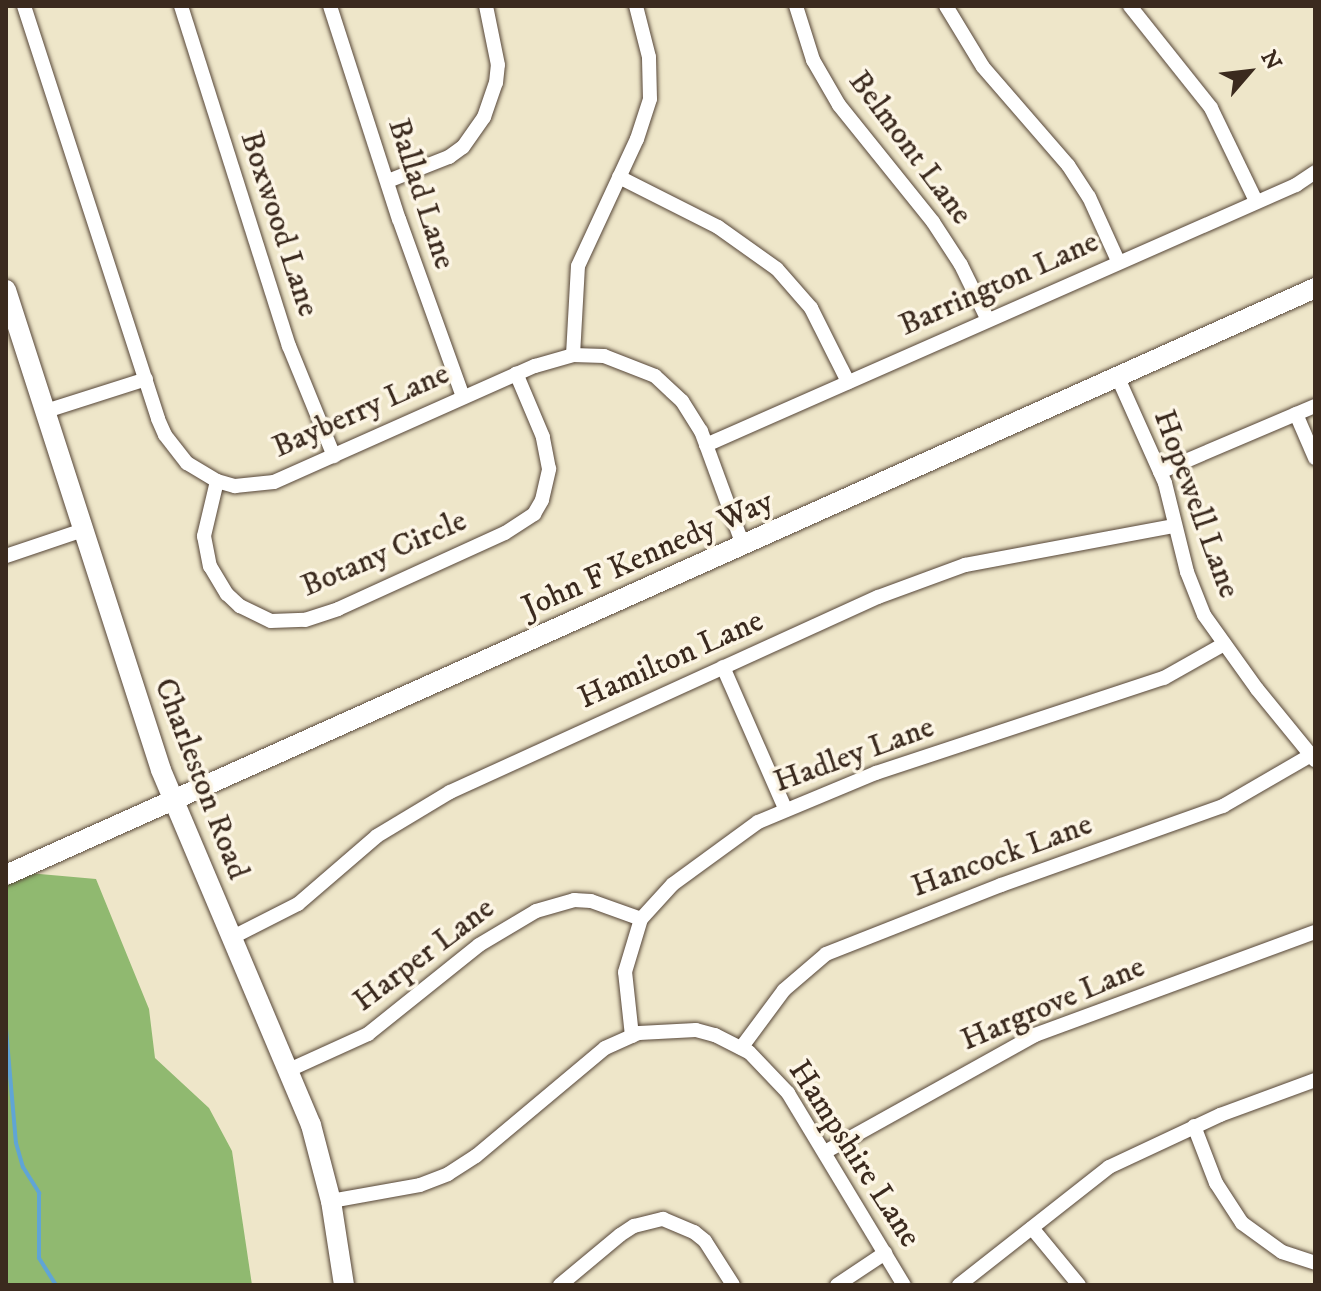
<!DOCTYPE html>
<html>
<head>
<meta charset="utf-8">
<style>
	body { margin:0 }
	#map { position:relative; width:1321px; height:1291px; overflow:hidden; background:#eee6c9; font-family:"IM FELL DW Pica",serif }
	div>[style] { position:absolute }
	.forest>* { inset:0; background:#90b970 }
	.stream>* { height:4px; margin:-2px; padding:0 2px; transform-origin:2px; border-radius:2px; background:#60a5d5 }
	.roads { filter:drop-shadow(0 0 2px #564638) drop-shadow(0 0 2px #564638) }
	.street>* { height:14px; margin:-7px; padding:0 7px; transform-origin:7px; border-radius:7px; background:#fff }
	.secondary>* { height:20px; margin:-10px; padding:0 10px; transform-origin:10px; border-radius:10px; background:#fff }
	span { translate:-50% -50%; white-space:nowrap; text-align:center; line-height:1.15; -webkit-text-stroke:7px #fcf5e5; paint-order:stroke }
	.street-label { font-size:32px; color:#3b2a1e }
	.frame { position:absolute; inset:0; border:8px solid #3b2a1e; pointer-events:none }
	.north { position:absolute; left:1209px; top:32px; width:80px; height:80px; -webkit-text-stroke:6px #fcf5e5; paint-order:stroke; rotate:62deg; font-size:22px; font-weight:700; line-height:32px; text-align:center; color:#3b2a1e }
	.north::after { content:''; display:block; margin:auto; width:28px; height:36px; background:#3b2a1e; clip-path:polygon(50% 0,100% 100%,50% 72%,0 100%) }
</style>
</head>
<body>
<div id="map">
	<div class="forest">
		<div style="clip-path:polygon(6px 871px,96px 879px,149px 1009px,155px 1058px,209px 1108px,232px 1151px,252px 1285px,6px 1285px)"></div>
	</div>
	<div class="stream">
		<div style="left:6px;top:1029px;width:114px;rotate:85deg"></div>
		<div style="left:16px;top:1143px;width:25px;rotate:74deg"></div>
		<div style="left:23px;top:1167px;width:31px;rotate:58deg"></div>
		<div style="left:39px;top:1193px;width:65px;rotate:90deg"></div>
		<div style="left:39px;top:1258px;width:32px;rotate:58deg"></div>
	</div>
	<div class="roads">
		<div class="street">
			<div style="left:24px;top:6px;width:434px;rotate:72deg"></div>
			<div style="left:158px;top:419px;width:17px;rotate:66deg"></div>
			<div style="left:165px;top:435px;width:36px;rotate:52deg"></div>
			<div style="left:187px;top:463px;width:35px;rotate:31deg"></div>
			<div style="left:217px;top:481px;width:19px;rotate:16deg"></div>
			<div style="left:235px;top:486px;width:39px;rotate:-6deg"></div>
			<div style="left:274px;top:482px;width:286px;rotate:-24deg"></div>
			<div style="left:535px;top:366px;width:40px;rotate:-16deg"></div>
			<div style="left:573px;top:355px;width:31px;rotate:2deg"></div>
			<div style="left:604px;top:356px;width:55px;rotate:21.4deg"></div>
			<div style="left:655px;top:376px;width:37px;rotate:43deg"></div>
			<div style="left:682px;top:401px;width:36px;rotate:58deg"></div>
			<div style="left:701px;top:431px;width:121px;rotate:69.8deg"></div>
			<div style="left:181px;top:6px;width:357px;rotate:72.4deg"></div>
			<div style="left:289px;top:346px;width:119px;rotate:67.8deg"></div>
			<div style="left:330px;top:6px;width:224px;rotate:72.1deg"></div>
			<div style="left:399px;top:219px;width:189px;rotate:70.2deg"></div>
			<div style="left:796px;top:6px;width:57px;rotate:72.5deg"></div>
			<div style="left:813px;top:60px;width:52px;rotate:60deg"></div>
			<div style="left:839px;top:105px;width:150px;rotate:51.2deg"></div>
			<div style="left:933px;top:222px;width:51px;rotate:56.9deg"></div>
			<div style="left:961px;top:265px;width:61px;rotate:63.9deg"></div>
			<div style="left:946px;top:6px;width:71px;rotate:58.8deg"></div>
			<div style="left:983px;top:67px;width:130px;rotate:49.1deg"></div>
			<div style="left:1068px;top:165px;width:38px;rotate:57deg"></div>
			<div style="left:1089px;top:197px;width:70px;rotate:65.6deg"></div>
			<div style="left:1130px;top:6px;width:130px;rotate:51.5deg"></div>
			<div style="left:1211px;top:108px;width:103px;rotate:64.2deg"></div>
			<div style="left:619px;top:177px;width:111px;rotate:26.8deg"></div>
			<div style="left:718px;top:227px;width:72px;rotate:35.4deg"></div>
			<div style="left:777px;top:269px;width:52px;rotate:48.9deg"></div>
			<div style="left:811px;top:308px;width:83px;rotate:63.4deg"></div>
			<div style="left:388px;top:181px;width:66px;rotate:-21.5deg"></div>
			<div style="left:449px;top:157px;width:17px;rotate:-36deg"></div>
			<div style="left:463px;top:147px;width:37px;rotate:-55deg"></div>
			<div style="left:484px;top:117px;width:36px;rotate:-71deg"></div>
			<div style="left:496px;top:83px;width:18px;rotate:-84deg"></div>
			<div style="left:498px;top:65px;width:60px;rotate:-101.5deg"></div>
			<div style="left:573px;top:355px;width:89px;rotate:-86.8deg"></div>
			<div style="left:578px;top:266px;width:140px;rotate:-65.1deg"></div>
			<div style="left:637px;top:139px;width:42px;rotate:-72deg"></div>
			<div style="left:650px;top:99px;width:42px;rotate:-91.4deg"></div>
			<div style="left:649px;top:57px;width:53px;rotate:-104.3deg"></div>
			<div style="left:1118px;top:378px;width:115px;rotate:65.9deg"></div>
			<div style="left:1165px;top:483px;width:92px;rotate:76.1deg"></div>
			<div style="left:1187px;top:572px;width:46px;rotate:68.4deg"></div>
			<div style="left:1204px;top:615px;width:91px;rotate:54.4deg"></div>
			<div style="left:1257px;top:689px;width:92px;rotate:50.8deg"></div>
			<div style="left:46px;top:411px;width:105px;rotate:-17.7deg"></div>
			<div style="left:1296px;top:414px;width:48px;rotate:66.6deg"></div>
			<div style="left:706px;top:445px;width:645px;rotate:-23.78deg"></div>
			<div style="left:1296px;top:185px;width:23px;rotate:-34deg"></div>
			<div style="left:1160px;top:472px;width:168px;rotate:-23.1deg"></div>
			<div style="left:217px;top:481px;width:57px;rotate:103.3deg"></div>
			<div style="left:204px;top:536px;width:31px;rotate:79deg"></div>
			<div style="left:210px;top:566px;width:33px;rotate:59deg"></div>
			<div style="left:227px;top:594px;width:18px;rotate:43deg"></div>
			<div style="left:240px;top:606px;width:34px;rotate:26deg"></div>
			<div style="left:271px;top:621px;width:34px;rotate:-2deg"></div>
			<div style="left:305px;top:620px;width:35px;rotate:-18deg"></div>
			<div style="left:338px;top:609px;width:183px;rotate:-24.5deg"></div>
			<div style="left:505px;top:533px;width:35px;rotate:-33deg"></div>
			<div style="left:534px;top:514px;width:16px;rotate:-60deg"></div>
			<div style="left:542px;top:500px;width:32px;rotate:-77deg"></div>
			<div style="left:549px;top:469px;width:33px;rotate:-101deg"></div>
			<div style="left:543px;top:437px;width:69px;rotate:-112.9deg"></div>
			<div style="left:6px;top:556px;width:81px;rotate:-18.7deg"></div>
			<div style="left:723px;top:667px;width:154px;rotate:66.3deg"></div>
			<div style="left:231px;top:938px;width:75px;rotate:-26.9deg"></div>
			<div style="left:298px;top:904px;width:104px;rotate:-40.7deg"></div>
			<div style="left:377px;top:836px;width:85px;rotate:-31.1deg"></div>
			<div style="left:450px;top:792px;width:470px;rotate:-24.5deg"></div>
			<div style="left:878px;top:597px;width:93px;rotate:-20.2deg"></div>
			<div style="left:965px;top:565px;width:213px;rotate:-10.6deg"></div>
			<div style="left:632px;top:1036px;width:64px;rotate:-96.2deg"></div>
			<div style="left:625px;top:972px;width:55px;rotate:-73.2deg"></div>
			<div style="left:641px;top:919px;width:47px;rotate:-47.6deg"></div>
			<div style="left:673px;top:884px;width:105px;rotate:-36.1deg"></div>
			<div style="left:758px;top:822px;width:128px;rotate:-22.6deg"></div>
			<div style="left:876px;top:773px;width:303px;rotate:-18.3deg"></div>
			<div style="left:1164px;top:678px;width:69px;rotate:-29.5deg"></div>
			<div style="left:741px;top:1048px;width:72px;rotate:-53.4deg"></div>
			<div style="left:784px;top:990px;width:55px;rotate:-40.6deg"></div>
			<div style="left:826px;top:954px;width:188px;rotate:-21.5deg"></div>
			<div style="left:1001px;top:885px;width:236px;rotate:-19.6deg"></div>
			<div style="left:1223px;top:806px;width:102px;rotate:-30.1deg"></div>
			<div style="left:289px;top:1070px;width:87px;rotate:-24.5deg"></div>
			<div style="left:368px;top:1034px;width:142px;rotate:-38.7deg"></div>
			<div style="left:479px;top:945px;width:66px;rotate:-30.8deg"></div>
			<div style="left:536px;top:911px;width:40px;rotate:-16deg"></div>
			<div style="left:574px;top:900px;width:17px;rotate:3deg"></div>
			<div style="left:591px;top:901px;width:53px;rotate:19.8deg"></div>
			<div style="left:1194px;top:1126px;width:61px;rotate:68.9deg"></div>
			<div style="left:1216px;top:1183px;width:48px;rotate:57deg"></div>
			<div style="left:1242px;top:1223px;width:49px;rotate:35.9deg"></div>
			<div style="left:1282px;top:1252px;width:35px;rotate:18deg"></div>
			<div style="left:825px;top:1152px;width:240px;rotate:-29.1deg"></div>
			<div style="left:1035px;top:1035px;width:298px;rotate:-20.2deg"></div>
			<div style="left:331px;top:1201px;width:90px;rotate:-10.2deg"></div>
			<div style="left:420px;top:1185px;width:30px;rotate:-21deg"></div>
			<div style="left:448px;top:1174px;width:33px;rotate:-33deg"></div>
			<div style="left:476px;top:1156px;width:168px;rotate:-39.9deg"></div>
			<div style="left:605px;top:1048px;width:37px;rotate:-24deg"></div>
			<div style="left:639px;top:1033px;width:57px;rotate:-3deg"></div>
			<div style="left:696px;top:1030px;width:20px;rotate:15deg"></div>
			<div style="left:715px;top:1035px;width:38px;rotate:27deg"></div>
			<div style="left:749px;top:1052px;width:57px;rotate:46.4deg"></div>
			<div style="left:788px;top:1093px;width:224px;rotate:58.9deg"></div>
			<div style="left:1032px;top:1228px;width:74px;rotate:50.5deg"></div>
			<div style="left:560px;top:1285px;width:78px;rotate:-39.8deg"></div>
			<div style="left:620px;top:1235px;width:17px;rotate:-33deg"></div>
			<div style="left:634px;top:1226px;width:30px;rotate:-14deg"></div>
			<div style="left:663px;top:1219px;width:34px;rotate:23deg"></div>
			<div style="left:694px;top:1232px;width:14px;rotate:39deg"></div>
			<div style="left:705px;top:1241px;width:52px;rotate:57.5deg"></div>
			<div style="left:837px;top:1285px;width:58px;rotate:-33.7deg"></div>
			<div style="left:959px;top:1285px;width:191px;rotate:-38.2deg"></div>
			<div style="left:1109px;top:1167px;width:123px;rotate:-25.1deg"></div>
			<div style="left:1220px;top:1115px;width:101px;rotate:-20.2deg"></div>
		</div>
		<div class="secondary">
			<div style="left:6px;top:290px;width:504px;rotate:72.1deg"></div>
			<div style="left:161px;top:770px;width:385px;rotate:67.1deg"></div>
			<div style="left:311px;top:1125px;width:79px;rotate:75.3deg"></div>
			<div style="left:331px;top:1201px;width:85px;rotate:81.2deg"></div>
			<div style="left:6px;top:875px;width:1435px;rotate:-24.15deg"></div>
		</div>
	</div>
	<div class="street-label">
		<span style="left:910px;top:148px;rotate:53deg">Belmont Lane</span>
		<span style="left:421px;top:194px;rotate:72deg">Ballad Lane</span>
		<span style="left:279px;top:224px;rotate:72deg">Boxwood Lane</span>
		<span style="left:999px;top:284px;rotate:-24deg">Barrington Lane</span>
		<span style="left:361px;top:411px;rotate:-24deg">Bayberry Lane</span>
		<span style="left:1196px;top:504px;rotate:70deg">Hopewell Lane</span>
		<span style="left:384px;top:554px;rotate:-23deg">Botany Circle</span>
		<span style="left:648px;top:555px;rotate:-24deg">John F Kennedy Way</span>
		<span style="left:671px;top:660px;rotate:-24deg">Hamilton Lane</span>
		<span style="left:854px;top:755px;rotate:-20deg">Hadley Lane</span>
		<span style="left:201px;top:779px;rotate:69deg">Charleston Road</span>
		<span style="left:1002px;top:856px;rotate:-20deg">Hancock Lane</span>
		<span style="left:424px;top:955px;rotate:-37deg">Harper Lane</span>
		<span style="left:1053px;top:1004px;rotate:-23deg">Hargrove Lane</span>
		<span style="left:854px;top:1154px;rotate:57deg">Hampshire Lane</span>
	</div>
	<div class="frame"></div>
	<div class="north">N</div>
</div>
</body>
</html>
